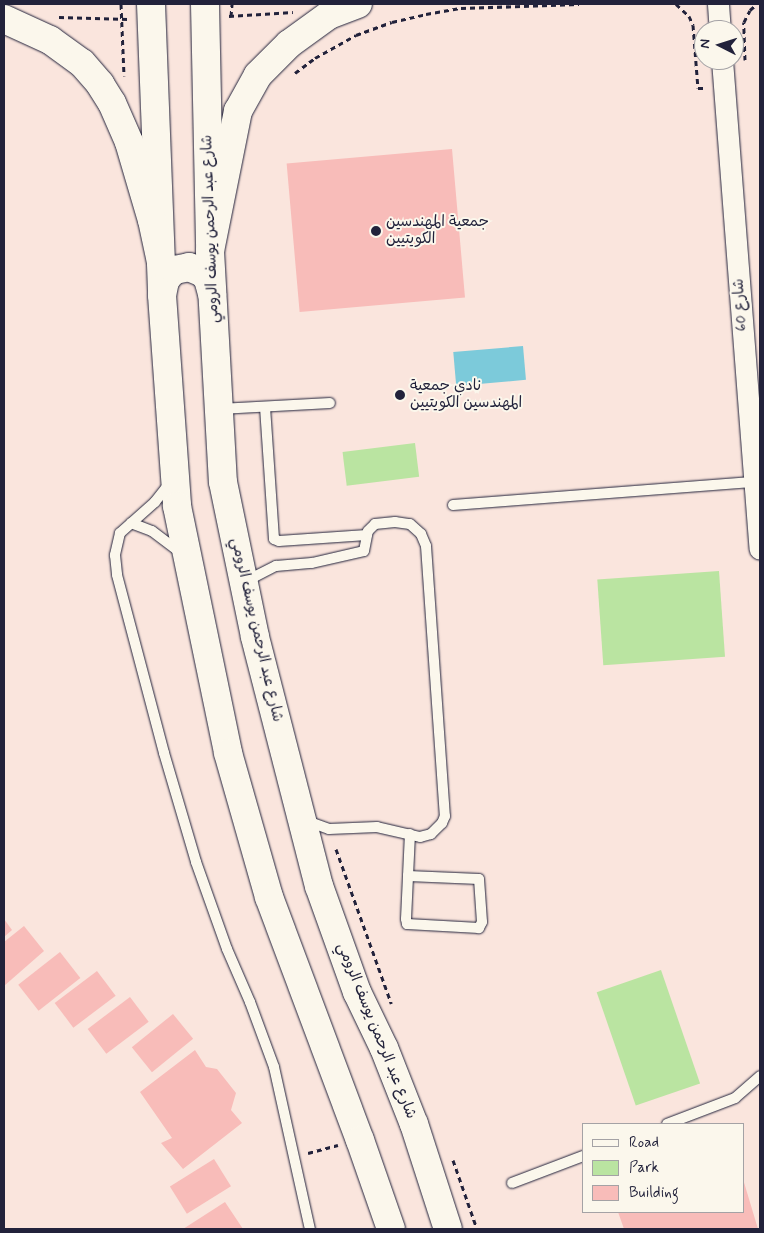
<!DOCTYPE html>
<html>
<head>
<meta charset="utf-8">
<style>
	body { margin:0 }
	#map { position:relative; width:764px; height:1233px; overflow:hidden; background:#fae5dd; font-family:Mynerve,"Playpen Sans Arabic",sans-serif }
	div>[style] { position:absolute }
	.green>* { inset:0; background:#bae4a1; transform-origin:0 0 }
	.water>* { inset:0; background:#7ccada; transform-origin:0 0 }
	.building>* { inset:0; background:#f8bcb9; transform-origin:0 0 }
	.path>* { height:3px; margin-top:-1.5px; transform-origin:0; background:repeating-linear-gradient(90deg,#22223b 0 5px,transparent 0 9px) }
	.roads { filter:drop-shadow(0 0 1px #22223b) drop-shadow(0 0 1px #22223b) }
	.service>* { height:10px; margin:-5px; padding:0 5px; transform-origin:5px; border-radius:5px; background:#fbf7ec }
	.minor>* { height:21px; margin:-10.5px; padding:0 10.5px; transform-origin:10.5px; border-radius:10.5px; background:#fbf7ec }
	.secondary>* { height:28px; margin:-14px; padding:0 14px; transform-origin:14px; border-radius:14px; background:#fbf7ec }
	.primary>* { height:28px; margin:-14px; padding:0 14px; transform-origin:14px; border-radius:14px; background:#fbf7ec }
	.dots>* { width:14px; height:14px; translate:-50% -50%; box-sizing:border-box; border:2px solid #fbf7ec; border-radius:50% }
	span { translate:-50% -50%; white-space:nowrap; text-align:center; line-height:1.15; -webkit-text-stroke:4px #fbf7ec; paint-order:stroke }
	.poi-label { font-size:15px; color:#22223b }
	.left { translate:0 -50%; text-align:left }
	.street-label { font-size:15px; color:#22223b }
	.frame { position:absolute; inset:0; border:5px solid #22223b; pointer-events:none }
	.legend { position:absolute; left:582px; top:1123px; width:162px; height:90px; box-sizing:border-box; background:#fbf7ec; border:1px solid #a4a2a5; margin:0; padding:6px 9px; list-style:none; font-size:15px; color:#22223b }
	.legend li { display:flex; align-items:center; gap:10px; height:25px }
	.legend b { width:25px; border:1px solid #a4a2a5 }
	.north { position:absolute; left:694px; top:20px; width:50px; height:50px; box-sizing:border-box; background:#fbf7ec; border:1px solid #a4a2a5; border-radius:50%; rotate:275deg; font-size:14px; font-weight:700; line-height:20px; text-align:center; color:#22223b }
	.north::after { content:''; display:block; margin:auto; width:18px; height:22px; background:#22223b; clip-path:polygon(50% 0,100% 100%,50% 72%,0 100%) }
</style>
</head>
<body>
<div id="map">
	<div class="green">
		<div style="left:415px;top:443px;width:34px;height:73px;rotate:83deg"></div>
		<div style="left:719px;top:571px;width:86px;height:122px;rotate:86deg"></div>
		<div style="left:661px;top:970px;width:120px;height:68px;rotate:71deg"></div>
	</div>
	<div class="water">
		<div style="left:523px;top:346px;width:34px;height:70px;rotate:85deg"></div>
	</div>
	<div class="building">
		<div style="left:452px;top:149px;width:149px;height:166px;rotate:85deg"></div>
		<div style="clip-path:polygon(4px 919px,12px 930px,4px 937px)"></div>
		<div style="clip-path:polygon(24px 926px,44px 951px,4px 986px,4px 942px)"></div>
		<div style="left:60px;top:952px;width:33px;height:53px;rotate:52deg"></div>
		<div style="left:97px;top:971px;width:31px;height:53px;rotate:53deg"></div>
		<div style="left:130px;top:997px;width:31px;height:53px;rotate:53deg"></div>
		<div style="left:173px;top:1014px;width:32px;height:53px;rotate:51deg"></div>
		<div style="clip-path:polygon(195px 1050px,206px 1067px,217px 1069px,236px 1093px,231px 1110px,242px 1123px,183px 1169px,161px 1143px,172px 1138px,140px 1092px)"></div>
		<div style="left:214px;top:1159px;width:32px;height:52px;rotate:58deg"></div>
		<div style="clip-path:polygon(743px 1179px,758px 1229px,624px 1229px,618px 1212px,743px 1212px)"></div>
		<div style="clip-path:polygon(225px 1202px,243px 1229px,183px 1229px)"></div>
	</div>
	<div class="path">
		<div style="left:121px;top:4px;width:72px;rotate:87.6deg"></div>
		<div style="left:676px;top:4px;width:18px;rotate:43deg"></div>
		<div style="left:689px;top:16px;width:10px;rotate:66deg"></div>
		<div style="left:693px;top:25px;width:63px;rotate:85.5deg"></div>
		<div style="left:698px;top:88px;width:6px"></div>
		<div style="left:229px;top:16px;width:64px;rotate:-3.6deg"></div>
		<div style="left:231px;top:16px;width:12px;rotate:-85deg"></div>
		<div style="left:59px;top:17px;width:69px;rotate:1.7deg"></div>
		<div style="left:745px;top:60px;width:38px;rotate:-92deg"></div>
		<div style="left:744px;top:22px;width:13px;rotate:-63deg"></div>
		<div style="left:750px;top:10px;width:9px;rotate:-41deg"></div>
		<div style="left:295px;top:73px;width:25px;rotate:-37deg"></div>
		<div style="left:315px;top:58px;width:47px;rotate:-29.3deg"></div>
		<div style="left:356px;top:35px;width:38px;rotate:-20deg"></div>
		<div style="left:392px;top:22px;width:35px;rotate:-13deg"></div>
		<div style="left:426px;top:14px;width:36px;rotate:-10deg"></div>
		<div style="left:461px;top:8px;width:118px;rotate:-1.9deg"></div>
		<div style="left:336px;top:849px;width:164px;rotate:70.3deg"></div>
		<div style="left:308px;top:1153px;width:31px;rotate:-15deg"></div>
		<div style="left:453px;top:1160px;width:73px;rotate:70.8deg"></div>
	</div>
	<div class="roads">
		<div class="service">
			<div style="left:265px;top:407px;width:132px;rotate:86.1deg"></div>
			<div style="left:274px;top:539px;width:5px;rotate:22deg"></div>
			<div style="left:279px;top:541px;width:88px;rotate:-3.9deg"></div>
			<div style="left:220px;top:409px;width:110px;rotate:-3.1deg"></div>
			<div style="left:169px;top:484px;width:23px;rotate:128deg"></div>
			<div style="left:155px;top:502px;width:47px;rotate:138.5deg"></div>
			<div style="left:120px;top:533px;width:23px;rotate:103deg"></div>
			<div style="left:115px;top:555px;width:20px;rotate:84deg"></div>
			<div style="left:117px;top:575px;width:184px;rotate:75.2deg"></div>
			<div style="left:164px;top:753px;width:114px;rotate:73.6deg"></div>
			<div style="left:196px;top:862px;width:92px;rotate:70.4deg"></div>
			<div style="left:227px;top:949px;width:58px;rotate:66.5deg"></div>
			<div style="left:250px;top:1002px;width:69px;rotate:69.7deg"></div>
			<div style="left:274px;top:1067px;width:166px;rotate:77.5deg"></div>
			<div style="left:453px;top:505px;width:303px;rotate:-4.4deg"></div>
			<div style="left:131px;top:523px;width:22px;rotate:21deg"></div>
			<div style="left:152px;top:531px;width:36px;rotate:37deg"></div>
			<div style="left:247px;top:584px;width:10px;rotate:-45deg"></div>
			<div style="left:254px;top:577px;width:25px;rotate:-27deg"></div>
			<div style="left:276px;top:566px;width:36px;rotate:-5deg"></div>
			<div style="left:312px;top:563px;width:53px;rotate:-13deg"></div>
			<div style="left:364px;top:551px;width:20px;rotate:-79deg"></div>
			<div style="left:368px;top:531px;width:10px;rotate:-45deg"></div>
			<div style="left:375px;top:524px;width:20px;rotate:-6deg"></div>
			<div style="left:395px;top:522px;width:15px;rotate:8deg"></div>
			<div style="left:410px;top:524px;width:15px;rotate:42deg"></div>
			<div style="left:421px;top:534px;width:13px;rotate:67deg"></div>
			<div style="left:426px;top:546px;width:271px;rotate:86deg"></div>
			<div style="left:445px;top:816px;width:8px;rotate:113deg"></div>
			<div style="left:442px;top:823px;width:16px;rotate:135deg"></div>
			<div style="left:431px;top:834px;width:11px;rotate:165deg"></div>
			<div style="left:420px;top:837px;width:44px;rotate:-166.9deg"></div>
			<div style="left:377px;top:827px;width:48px;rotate:177.6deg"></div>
			<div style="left:329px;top:829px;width:23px;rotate:-160deg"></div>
			<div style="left:408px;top:876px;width:71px;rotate:2.4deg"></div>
			<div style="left:479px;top:879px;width:43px;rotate:86deg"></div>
			<div style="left:482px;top:922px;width:7px;rotate:117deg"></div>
			<div style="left:479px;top:928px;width:72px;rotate:-176.8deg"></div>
			<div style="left:407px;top:924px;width:5px;rotate:-101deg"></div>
			<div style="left:406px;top:919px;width:43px;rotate:-87.3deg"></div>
			<div style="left:408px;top:876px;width:42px;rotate:-87.3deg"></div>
			<div style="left:667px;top:1124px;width:73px;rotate:-20.9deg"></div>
			<div style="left:735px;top:1098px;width:33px;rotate:-41deg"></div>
			<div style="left:512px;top:1183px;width:76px;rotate:-20.8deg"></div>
		</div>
		<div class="minor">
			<div style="left:718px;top:4px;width:26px;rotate:86deg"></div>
			<div style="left:722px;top:60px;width:490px;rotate:85.6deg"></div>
		</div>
		<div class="secondary">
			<div style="left:151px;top:4px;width:291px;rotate:87.8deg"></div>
			<div style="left:162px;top:295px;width:212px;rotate:85.9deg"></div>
			<div style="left:177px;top:506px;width:252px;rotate:78.3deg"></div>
			<div style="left:228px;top:753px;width:150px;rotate:74.1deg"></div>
			<div style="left:269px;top:897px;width:259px;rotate:69.5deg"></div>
			<div style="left:360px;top:1140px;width:94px;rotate:70.8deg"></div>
			<div style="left:205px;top:4px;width:247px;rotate:88.8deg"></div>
			<div style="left:210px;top:251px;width:231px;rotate:86.8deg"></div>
			<div style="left:223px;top:482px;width:158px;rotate:78.3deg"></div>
			<div style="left:255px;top:637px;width:257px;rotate:75.6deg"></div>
			<div style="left:319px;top:886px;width:113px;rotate:70.3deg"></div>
			<div style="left:357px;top:992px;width:62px;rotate:64.3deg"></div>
			<div style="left:384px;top:1048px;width:82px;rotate:68.5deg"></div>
			<div style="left:414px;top:1124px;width:110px;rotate:72.1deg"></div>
			<div style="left:162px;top:295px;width:14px;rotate:-78deg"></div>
			<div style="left:165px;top:281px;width:7px;rotate:-56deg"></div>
			<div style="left:169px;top:275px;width:8px;rotate:-40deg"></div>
			<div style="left:175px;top:270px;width:14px;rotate:-12deg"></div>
			<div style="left:189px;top:267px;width:15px;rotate:23deg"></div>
			<div style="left:203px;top:273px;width:8px;rotate:50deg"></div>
			<div style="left:208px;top:279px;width:16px;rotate:75deg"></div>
		</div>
		<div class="primary">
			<div style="left:4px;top:19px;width:51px;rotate:24.5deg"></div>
			<div style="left:50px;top:40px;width:39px;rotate:36deg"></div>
			<div style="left:82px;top:63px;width:28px;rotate:49deg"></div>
			<div style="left:100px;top:84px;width:22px;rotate:58deg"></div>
			<div style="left:112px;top:103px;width:43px;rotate:66.4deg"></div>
			<div style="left:129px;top:142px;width:81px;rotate:73.6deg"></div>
			<div style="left:152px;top:220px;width:43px;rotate:77.9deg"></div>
			<div style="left:210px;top:251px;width:143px;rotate:-78.7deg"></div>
			<div style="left:238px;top:111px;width:41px;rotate:-60.9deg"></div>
			<div style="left:258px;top:75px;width:44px;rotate:-45deg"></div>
			<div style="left:289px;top:44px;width:49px;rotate:-35.9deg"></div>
			<div style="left:329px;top:15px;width:31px;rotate:-21deg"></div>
		</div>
	</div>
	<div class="dots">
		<div style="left:376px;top:231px;background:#22223b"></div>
		<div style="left:400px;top:395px;background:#22223b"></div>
	</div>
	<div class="poi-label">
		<span class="left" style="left:386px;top:231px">جمعية المهندسين<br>الكويتيين</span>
		<span class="left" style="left:410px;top:395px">نادي جمعية<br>المهندسين الكويتيين</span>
	</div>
	<div class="street-label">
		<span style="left:211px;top:229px;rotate:-92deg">شارع عبد الرحمن يوسف الرومي</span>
		<span style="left:741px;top:305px;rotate:-94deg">شارع 60</span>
		<span style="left:256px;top:630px;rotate:77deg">شارع عبد الرحمن يوسف الرومي</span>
		<span style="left:376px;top:1031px;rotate:68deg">شارع عبد الرحمن يوسف الرومي</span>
	</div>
	<div class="frame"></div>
	<ul class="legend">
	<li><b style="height:6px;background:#fbf7ec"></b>Road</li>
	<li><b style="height:14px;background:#bae4a1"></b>Park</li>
	<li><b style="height:14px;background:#f8bcb9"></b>Building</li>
	</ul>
	<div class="north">N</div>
</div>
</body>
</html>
